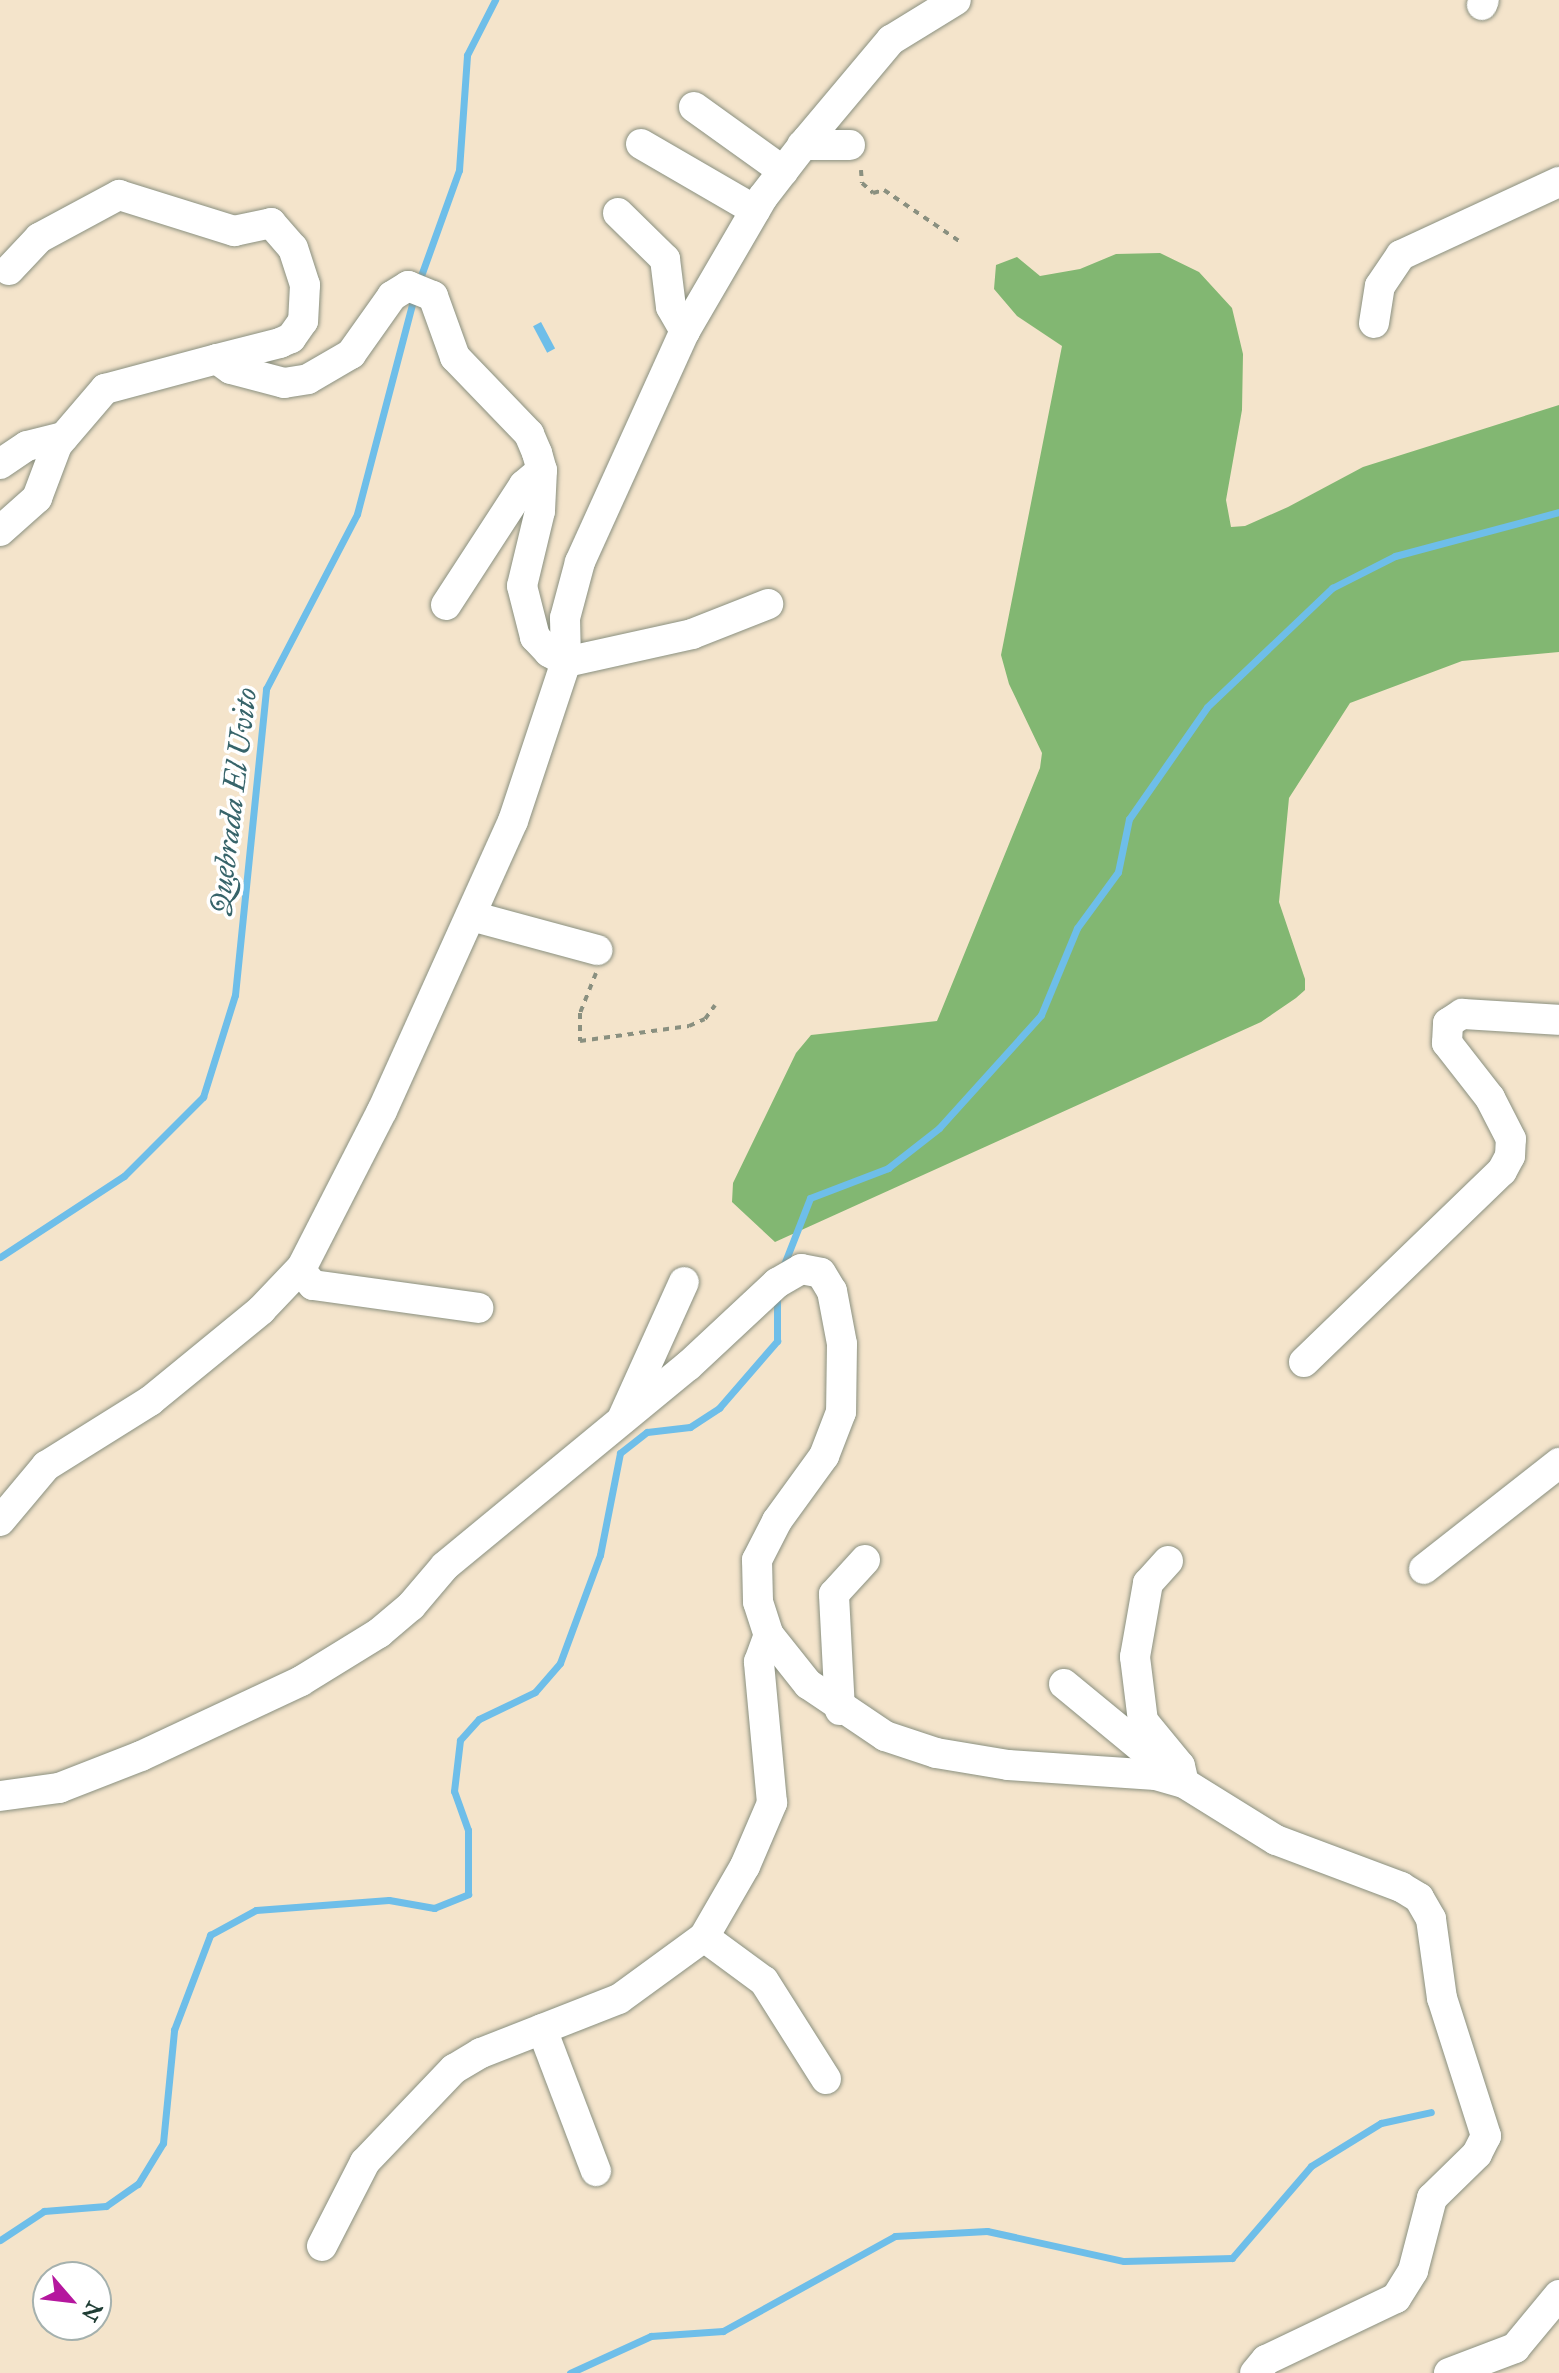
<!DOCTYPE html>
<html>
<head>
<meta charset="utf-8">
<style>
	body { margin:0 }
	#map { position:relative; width:1559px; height:2373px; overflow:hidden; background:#f4e4cb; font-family:"IM FELL Great Primer",serif }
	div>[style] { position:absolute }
	.forest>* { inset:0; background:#82b772 }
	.water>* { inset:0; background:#6ebee9; transform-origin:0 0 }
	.stream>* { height:7px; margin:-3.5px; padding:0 3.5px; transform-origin:3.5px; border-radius:3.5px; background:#6ebee9 }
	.path>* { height:4px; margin-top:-2px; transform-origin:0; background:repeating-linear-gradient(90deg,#8a9080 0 6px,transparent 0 12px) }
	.roads { filter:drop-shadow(0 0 2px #8a9080) drop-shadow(0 0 2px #8a9080) }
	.minor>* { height:30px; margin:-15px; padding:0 15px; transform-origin:15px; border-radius:15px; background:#fff }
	span { translate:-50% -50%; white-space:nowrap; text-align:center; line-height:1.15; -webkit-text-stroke:7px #fff; paint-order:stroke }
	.water-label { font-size:30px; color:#37646a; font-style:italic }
	.north { position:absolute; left:32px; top:2261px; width:80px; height:80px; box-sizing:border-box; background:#fff; border:2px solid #a5b1ae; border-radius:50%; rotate:118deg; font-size:22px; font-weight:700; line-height:32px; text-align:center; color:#1f3d34 }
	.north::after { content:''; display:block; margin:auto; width:28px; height:36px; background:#b5179e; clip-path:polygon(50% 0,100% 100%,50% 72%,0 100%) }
</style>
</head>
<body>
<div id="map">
	<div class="forest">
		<div style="clip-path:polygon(1160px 253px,1199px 272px,1232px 308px,1243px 354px,1242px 410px,1226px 500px,1231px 527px,1245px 526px,1288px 507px,1363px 467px,1559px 405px,1559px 652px,1462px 661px,1350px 703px,1289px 798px,1279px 902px,1305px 979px,1305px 990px,1296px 998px,1261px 1022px,775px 1242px,732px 1202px,733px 1183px,796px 1053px,811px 1035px,937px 1021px,1040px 768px,1042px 753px,1009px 684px,1001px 655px,1062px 346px,1017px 316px,994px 289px,996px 265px,1017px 257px,1040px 276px,1080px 269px,1116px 254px)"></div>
	</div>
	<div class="water">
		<div style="left:541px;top:322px;width:30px;height:9px;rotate:62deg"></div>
	</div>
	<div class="stream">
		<div style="left:418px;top:284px;width:121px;rotate:-70.2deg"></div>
		<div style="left:459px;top:170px;width:115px;rotate:-86deg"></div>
		<div style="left:467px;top:55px;width:62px;rotate:-63deg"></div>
		<div style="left:0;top:1257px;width:148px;rotate:-33.2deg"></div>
		<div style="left:124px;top:1176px;width:112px;rotate:-45deg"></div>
		<div style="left:203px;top:1097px;width:107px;rotate:-72.6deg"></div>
		<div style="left:235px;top:995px;width:308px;rotate:-84.2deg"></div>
		<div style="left:266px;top:689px;width:197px;rotate:-62.5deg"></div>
		<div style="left:357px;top:514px;width:225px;rotate:-75.3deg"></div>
		<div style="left:783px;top:1267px;width:74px;rotate:-68.6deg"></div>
		<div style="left:810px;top:1198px;width:84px;rotate:-21deg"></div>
		<div style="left:888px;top:1168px;width:65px;rotate:-38.1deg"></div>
		<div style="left:939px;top:1128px;width:152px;rotate:-47.9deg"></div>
		<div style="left:1041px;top:1015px;width:94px;rotate:-67.5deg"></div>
		<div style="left:1077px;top:928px;width:69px;rotate:-53.8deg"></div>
		<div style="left:1118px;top:872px;width:54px;rotate:-78.3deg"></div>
		<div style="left:1129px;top:819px;width:136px;rotate:-55.1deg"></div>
		<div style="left:1207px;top:707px;width:173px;rotate:-43.6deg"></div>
		<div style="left:1332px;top:588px;width:71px;rotate:-26.9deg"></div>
		<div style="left:1395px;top:556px;width:170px;rotate:-15deg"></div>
		<div style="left:0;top:2240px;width:53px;rotate:-33.4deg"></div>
		<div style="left:44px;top:2211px;width:62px;rotate:-4.6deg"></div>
		<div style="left:106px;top:2206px;width:39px;rotate:-35deg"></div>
		<div style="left:138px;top:2184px;width:48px;rotate:-58.6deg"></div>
		<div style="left:163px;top:2143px;width:114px;rotate:-84.4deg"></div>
		<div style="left:174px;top:2030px;width:102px;rotate:-69.2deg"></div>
		<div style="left:210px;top:1935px;width:52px;rotate:-28.5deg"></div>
		<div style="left:256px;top:1910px;width:133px;rotate:-4.3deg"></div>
		<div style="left:389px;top:1900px;width:46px;rotate:10.1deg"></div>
		<div style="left:434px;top:1908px;width:37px;rotate:-22deg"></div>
		<div style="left:468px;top:1894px;width:64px;rotate:-90deg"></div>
		<div style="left:468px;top:1830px;width:41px;rotate:-109.7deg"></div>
		<div style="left:454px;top:1791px;width:51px;rotate:-83.3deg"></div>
		<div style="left:460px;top:1740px;width:28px;rotate:-48deg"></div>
		<div style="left:479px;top:1719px;width:62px;rotate:-25.7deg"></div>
		<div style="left:535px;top:1692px;width:38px;rotate:-49deg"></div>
		<div style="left:560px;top:1663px;width:115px;rotate:-69.7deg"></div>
		<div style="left:600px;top:1555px;width:104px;rotate:-78.9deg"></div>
		<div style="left:620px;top:1453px;width:34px;rotate:-38deg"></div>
		<div style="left:647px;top:1432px;width:43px;rotate:-6.6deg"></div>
		<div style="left:690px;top:1427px;width:35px;rotate:-33deg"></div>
		<div style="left:719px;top:1408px;width:89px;rotate:-49.1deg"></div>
		<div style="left:777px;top:1341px;width:47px;rotate:-90deg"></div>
		<div style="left:570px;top:2373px;width:89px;rotate:-24.6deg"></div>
		<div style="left:651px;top:2336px;width:72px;rotate:-4deg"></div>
		<div style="left:723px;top:2331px;width:196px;rotate:-28.9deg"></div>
		<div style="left:895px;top:2236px;width:92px;rotate:-3.1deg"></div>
		<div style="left:987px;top:2231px;width:140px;rotate:12.4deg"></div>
		<div style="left:1124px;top:2261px;width:108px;rotate:-1.6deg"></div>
		<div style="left:1232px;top:2258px;width:121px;rotate:-49.3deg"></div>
		<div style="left:1311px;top:2166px;width:82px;rotate:-31.6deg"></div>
		<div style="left:1381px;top:2123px;width:51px;rotate:-12.4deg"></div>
	</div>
	<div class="path">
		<div style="left:861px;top:170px;width:13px;rotate:86deg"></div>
		<div style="left:862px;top:183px;width:15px;rotate:42deg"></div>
		<div style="left:873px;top:193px;width:11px;rotate:-15deg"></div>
		<div style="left:884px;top:190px;width:91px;rotate:34.2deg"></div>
		<div style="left:596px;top:973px;width:43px;rotate:111.8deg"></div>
		<div style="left:580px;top:1013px;width:28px;rotate:90deg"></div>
		<div style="left:580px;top:1041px;width:110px;rotate:-7.8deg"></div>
		<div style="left:689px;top:1026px;width:17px;rotate:-24deg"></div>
		<div style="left:705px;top:1019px;width:17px;rotate:-54deg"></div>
	</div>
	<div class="roads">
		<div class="minor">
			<div style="left:1482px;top:5px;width:5px;rotate:-68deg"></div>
			<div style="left:694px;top:107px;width:110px;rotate:35.7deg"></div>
			<div style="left:641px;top:144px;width:132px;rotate:30.1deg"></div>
			<div style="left:802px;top:145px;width:48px"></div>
			<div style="left:618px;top:213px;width:66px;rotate:44.4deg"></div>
			<div style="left:665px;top:259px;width:48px;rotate:82.9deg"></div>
			<div style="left:671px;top:307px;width:28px;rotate:60deg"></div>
			<div style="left:9px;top:270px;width:44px;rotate:-46.8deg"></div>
			<div style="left:39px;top:238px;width:91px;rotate:-28.3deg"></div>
			<div style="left:119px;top:195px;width:121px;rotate:17.4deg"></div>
			<div style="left:234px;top:231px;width:38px;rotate:-12deg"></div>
			<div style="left:271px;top:223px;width:33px;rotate:49deg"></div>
			<div style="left:293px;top:248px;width:39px;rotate:72deg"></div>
			<div style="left:305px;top:285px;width:36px;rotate:93deg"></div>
			<div style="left:303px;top:321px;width:21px;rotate:125deg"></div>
			<div style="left:291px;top:338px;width:12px;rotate:156deg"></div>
			<div style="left:280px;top:343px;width:65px;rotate:165.7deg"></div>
			<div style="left:1374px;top:323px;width:37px;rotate:-81deg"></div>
			<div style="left:1380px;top:286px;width:37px;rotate:-56deg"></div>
			<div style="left:1401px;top:255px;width:174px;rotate:-24.8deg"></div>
			<div style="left:0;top:464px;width:32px;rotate:-34deg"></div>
			<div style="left:27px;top:446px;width:38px;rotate:-14deg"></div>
			<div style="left:0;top:531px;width:50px;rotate:-41.7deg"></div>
			<div style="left:37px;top:498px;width:57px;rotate:-69.3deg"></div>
			<div style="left:57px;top:445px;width:74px;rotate:-49.4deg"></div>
			<div style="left:105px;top:389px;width:116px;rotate:-15deg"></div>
			<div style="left:217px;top:359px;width:17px;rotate:36deg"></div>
			<div style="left:231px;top:369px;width:55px;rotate:14.8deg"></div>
			<div style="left:284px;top:383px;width:24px;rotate:-9deg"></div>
			<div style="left:308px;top:379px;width:50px;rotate:-30.2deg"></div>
			<div style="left:351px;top:354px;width:71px;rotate:-54.7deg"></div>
			<div style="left:392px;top:296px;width:19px;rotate:-32deg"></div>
			<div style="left:408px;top:286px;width:27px;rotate:22deg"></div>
			<div style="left:433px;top:296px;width:65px;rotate:70.2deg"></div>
			<div style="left:455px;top:357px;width:107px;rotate:46.1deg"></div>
			<div style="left:529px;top:434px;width:21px;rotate:67deg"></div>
			<div style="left:537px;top:453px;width:18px;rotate:74deg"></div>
			<div style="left:542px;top:470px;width:41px;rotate:92.8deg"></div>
			<div style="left:540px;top:511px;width:77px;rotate:103.5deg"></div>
			<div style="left:522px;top:586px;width:53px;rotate:75.7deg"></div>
			<div style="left:535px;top:637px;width:21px;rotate:47deg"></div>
			<div style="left:549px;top:652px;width:20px;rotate:30deg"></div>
			<div style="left:566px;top:662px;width:129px;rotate:-12.5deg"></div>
			<div style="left:692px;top:634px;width:82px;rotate:-21.5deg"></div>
			<div style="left:446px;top:605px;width:143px;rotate:-57deg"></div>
			<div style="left:524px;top:485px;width:23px;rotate:-40deg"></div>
			<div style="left:471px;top:916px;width:131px;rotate:15.1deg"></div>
			<div style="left:300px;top:1270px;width:20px;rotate:49deg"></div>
			<div style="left:313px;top:1285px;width:167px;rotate:7.9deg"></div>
			<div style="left:1304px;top:1362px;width:275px;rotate:-44deg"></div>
			<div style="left:1502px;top:1171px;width:17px;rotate:-62deg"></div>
			<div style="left:1510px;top:1156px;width:17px;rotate:-87deg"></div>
			<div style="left:1511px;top:1139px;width:46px;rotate:-117.1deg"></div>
			<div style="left:1490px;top:1098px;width:70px;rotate:-128deg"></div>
			<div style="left:1447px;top:1043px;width:20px;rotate:-87deg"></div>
			<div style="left:1448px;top:1023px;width:17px;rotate:-33deg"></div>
			<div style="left:1462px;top:1014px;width:97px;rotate:3.5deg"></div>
			<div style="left:623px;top:1417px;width:148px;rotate:-65.7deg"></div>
			<div style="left:0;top:1521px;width:72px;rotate:-50.1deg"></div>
			<div style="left:46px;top:1466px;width:123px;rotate:-32deg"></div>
			<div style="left:150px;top:1401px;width:144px;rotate:-39.3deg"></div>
			<div style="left:261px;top:1310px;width:59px;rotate:-46.4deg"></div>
			<div style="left:302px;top:1267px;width:175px;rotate:-62.9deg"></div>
			<div style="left:382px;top:1111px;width:318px;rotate:-65.7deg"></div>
			<div style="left:513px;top:821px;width:168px;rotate:-71.6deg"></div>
			<div style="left:566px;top:662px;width:44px;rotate:-91.3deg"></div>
			<div style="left:565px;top:618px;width:58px;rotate:-75deg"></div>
			<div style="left:580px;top:562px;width:254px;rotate:-65.6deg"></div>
			<div style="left:685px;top:331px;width:155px;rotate:-59.8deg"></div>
			<div style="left:763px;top:197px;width:72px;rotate:-52.3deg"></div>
			<div style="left:807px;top:140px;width:131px;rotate:-50deg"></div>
			<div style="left:891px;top:40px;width:76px;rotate:-31.6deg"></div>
			<div style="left:1168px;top:1561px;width:30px;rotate:132deg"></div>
			<div style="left:1148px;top:1583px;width:75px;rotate:100deg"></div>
			<div style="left:1135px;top:1657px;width:64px;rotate:82.9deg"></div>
			<div style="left:1143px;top:1721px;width:58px;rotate:50.6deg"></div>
			<div style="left:1180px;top:1766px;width:17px;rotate:77deg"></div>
			<div style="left:1424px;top:1569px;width:172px;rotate:-38.1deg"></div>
			<div style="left:1064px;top:1684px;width:126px;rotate:39.5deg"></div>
			<div style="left:840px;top:1710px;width:116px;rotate:-93deg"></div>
			<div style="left:834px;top:1594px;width:46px;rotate:-47.6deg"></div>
			<div style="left:0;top:1796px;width:60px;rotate:-7.7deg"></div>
			<div style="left:59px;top:1788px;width:88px;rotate:-21.3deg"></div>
			<div style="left:141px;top:1756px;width:177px;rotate:-25.1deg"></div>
			<div style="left:301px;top:1681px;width:92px;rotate:-31.6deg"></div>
			<div style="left:379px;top:1633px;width:42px;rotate:-40.2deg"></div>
			<div style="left:411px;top:1606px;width:52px;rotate:-49.6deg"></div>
			<div style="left:445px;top:1566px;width:315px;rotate:-39.5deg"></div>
			<div style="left:688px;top:1366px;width:122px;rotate:-43deg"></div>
			<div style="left:777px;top:1283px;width:28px;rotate:-30deg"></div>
			<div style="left:801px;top:1269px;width:20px;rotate:11deg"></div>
			<div style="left:821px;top:1273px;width:21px;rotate:59deg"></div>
			<div style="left:832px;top:1291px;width:54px;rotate:79.3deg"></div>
			<div style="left:842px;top:1344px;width:68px;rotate:90.8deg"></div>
			<div style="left:841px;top:1412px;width:47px;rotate:111.1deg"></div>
			<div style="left:824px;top:1456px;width:80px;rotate:125.9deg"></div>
			<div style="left:777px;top:1521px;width:44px;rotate:117.1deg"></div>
			<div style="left:757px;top:1560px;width:42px;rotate:88.6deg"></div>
			<div style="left:758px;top:1602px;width:35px;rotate:72deg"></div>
			<div style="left:769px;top:1635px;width:63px;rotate:51.5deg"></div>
			<div style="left:808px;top:1684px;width:93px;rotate:34deg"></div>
			<div style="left:885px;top:1736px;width:54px;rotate:18.4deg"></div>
			<div style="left:936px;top:1753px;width:73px;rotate:9.5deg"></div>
			<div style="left:1008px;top:1765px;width:148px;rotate:3.9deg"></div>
			<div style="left:1156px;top:1775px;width:29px;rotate:16deg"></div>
			<div style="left:1184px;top:1783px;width:108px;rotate:31.8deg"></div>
			<div style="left:1276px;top:1840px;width:134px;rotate:20.6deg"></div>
			<div style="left:1401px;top:1887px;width:21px;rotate:31deg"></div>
			<div style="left:1419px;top:1898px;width:24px;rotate:60deg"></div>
			<div style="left:1431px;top:1919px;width:80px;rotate:82.1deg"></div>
			<div style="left:1442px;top:1998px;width:145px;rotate:72.3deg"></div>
			<div style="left:1486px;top:2136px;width:20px;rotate:117deg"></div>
			<div style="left:1477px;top:2154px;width:63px;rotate:135.6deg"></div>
			<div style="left:1432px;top:2198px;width:75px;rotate:104.6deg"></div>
			<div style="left:1413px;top:2271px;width:32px;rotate:122deg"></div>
			<div style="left:1396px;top:2298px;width:144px;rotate:154.5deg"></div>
			<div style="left:1266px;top:2360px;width:17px;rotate:130deg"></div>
			<div style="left:704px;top:1937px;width:74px;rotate:36.3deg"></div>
			<div style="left:764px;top:1981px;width:116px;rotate:57.7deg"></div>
			<div style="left:542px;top:2029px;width:152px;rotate:69.2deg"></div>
			<div style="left:322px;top:2246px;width:94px;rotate:-62.9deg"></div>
			<div style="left:365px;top:2162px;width:129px;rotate:-46.3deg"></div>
			<div style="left:454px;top:2069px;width:31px;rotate:-31deg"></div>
			<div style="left:481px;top:2053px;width:148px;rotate:-21.4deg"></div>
			<div style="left:619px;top:1999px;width:105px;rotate:-36.1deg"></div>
			<div style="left:704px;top:1937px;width:82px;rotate:-60deg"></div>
			<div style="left:745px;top:1866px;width:69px;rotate:-66.8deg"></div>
			<div style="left:772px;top:1803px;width:142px;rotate:-95.3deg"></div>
			<div style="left:759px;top:1662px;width:29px;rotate:-70deg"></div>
			<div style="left:1449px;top:2373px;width:71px;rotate:-20.7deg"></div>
			<div style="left:1515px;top:2348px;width:69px;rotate:-50.3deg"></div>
		</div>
	</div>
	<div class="water-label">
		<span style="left:233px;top:801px;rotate:-83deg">Quebrada El Uvito</span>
	</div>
	<div class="north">N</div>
</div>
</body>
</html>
